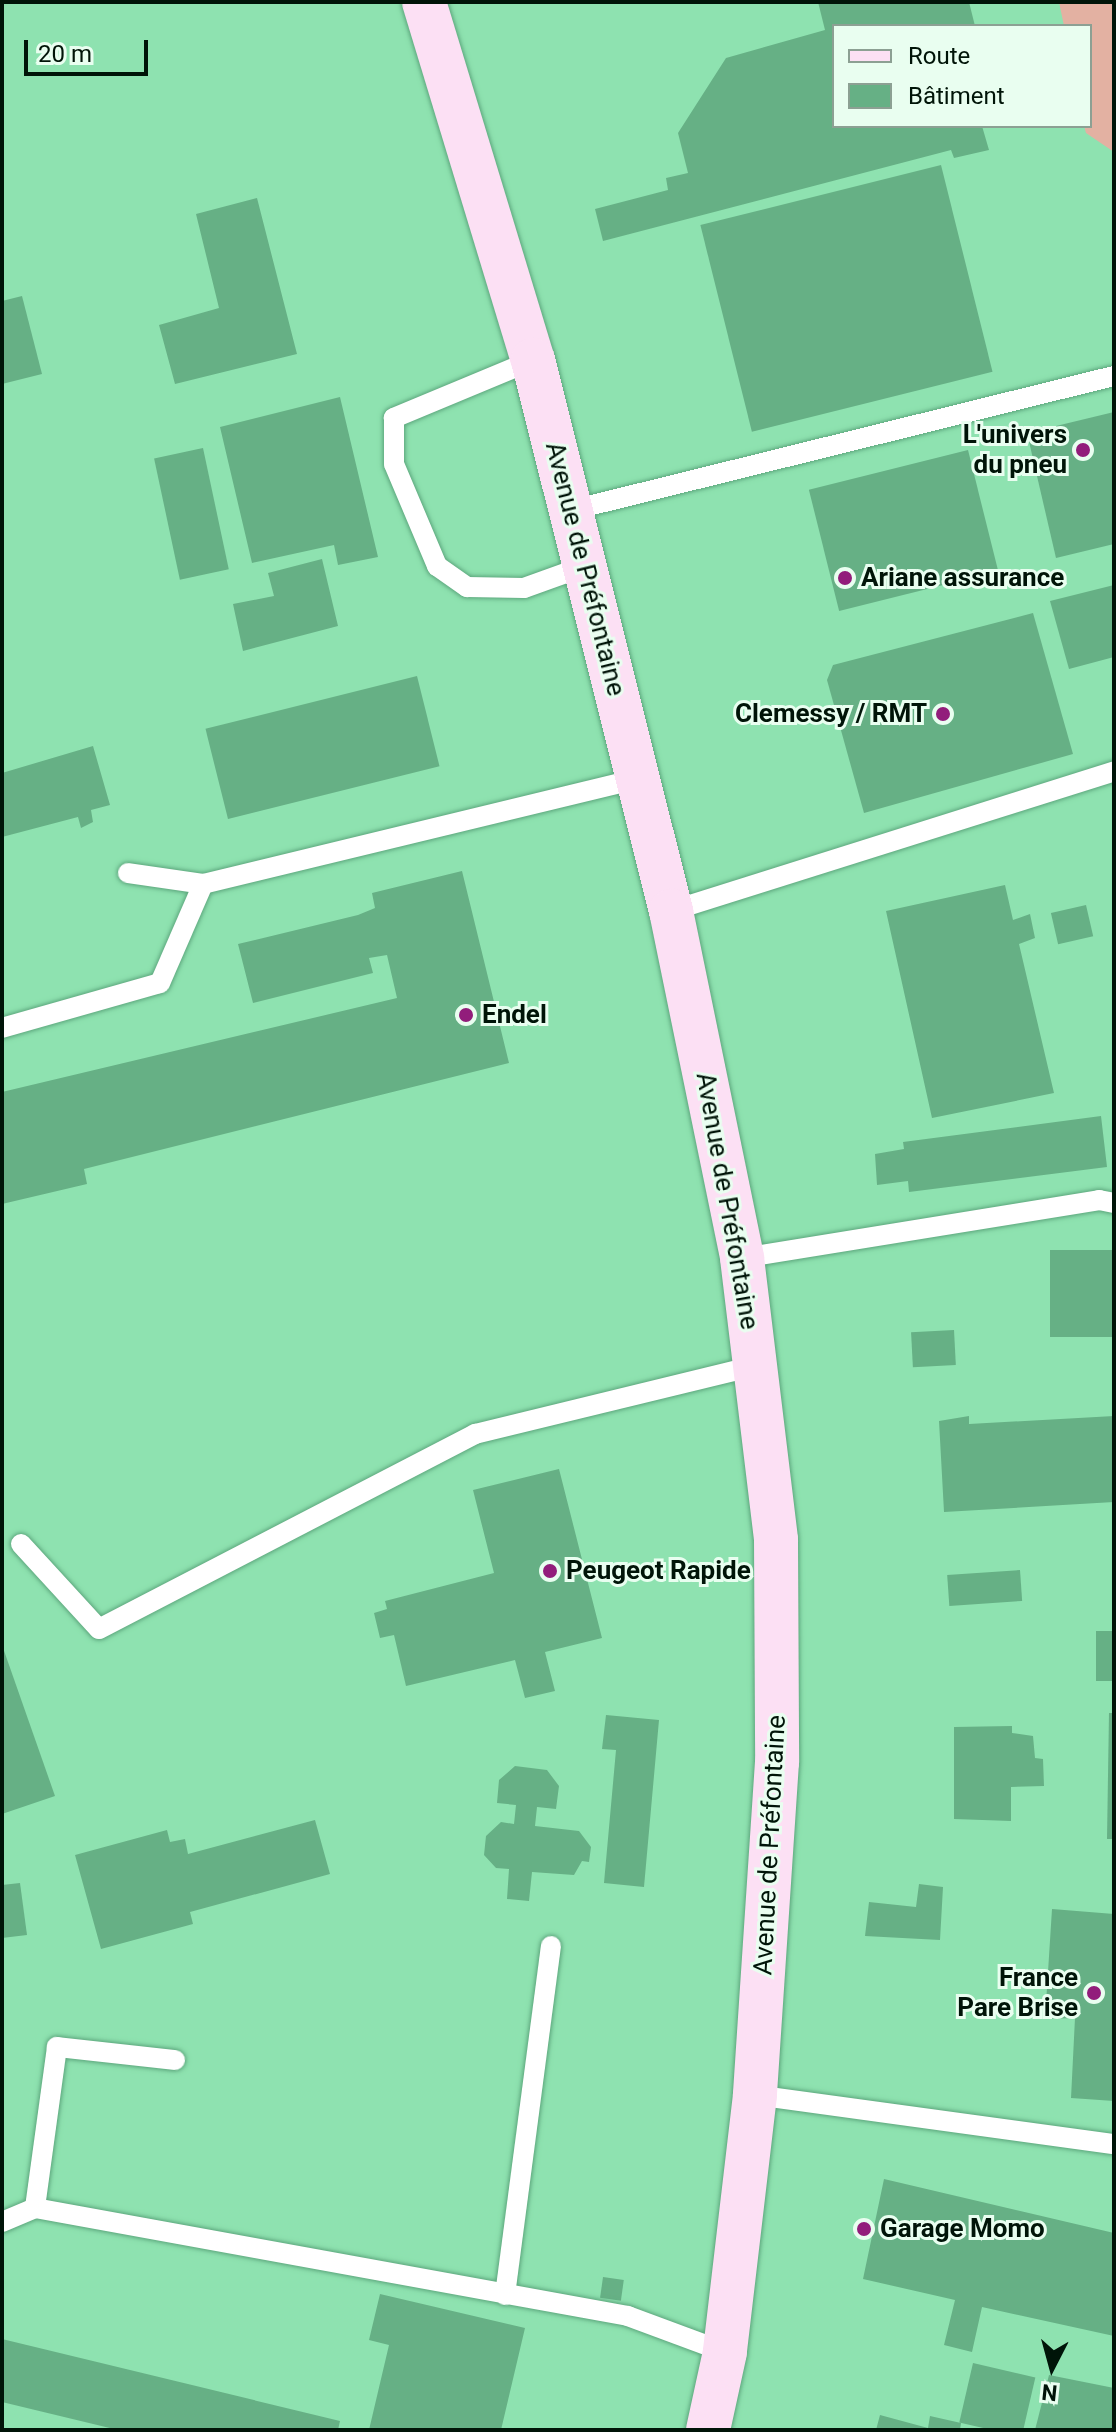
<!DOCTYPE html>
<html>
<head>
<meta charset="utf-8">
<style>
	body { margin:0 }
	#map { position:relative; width:1116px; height:2432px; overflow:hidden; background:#a0ebbe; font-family:Roboto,sans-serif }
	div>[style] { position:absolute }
	.built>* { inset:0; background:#8ee2b0 }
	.green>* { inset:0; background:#e3b1a2 }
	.building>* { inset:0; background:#66b085; transform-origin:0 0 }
	.roads { filter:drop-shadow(0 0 2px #5da77d) drop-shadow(0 0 2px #5da77d) }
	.lane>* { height:20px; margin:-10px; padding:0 10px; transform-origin:10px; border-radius:10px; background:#fff }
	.secondary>* { height:44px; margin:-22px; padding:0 22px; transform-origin:22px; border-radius:22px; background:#fce0f4 }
	.dots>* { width:22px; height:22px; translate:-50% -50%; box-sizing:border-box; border:4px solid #e9fef0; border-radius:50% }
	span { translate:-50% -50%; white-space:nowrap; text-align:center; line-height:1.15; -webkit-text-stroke:6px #e9fef0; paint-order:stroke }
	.poi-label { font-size:26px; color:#001408; font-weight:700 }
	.right { translate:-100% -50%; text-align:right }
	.left { translate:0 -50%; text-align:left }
	.street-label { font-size:26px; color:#001408 }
	.frame { position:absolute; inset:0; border:4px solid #001408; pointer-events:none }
	.legend { position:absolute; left:832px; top:24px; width:260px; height:104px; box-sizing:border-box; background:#e9fef0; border:2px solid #8ca093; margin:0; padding:10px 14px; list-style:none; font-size:24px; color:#001408 }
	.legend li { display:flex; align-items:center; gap:16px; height:40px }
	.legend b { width:40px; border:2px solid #8ca093 }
	.north { position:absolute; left:1012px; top:2328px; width:80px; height:80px; -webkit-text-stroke:6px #e9fef0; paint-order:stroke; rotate:186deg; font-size:22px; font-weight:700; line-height:32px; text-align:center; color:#001408 }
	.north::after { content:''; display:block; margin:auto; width:28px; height:36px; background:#001408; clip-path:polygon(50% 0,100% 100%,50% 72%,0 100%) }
	.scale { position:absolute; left:24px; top:40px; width:124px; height:36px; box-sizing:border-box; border:4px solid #001408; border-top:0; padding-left:10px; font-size:24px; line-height:28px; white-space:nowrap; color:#001408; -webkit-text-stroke:6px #e9fef0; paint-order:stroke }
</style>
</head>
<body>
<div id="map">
	<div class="built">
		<div style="clip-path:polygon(evenodd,2px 2px,1114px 2px,1114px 2430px,2px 2430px,2px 2px,834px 26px,1090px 26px,1090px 126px,834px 126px,834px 26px)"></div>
	</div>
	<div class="green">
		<div style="clip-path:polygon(1059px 2px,1114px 2px,1114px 152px,1086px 133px,1084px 126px,1090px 126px,1090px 26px,1064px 26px)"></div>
	</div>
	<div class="building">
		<div style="clip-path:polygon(818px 2px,969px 2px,975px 26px,834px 26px,834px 126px,982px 126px,989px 150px,954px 158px,951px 150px,603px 241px,595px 209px,668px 190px,666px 178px,688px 173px,678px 133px,726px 58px,825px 30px)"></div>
		<div style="left:941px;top:165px;width:213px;height:248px;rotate:76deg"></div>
		<div style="clip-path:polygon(257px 198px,297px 354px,175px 384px,159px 325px,219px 308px,196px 214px)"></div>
		<div style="clip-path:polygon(22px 296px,42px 374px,2px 384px,2px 301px)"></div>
		<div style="clip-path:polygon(340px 397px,378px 557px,338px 565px,334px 545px,252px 563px,220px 427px)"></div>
		<div style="clip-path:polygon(1114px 412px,1114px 544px,1056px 558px,1027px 433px)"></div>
		<div style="left:203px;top:448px;width:124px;height:50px;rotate:78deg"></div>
		<div style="left:968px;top:450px;width:125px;height:164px;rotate:76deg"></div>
		<div style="clip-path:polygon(322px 559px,338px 626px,243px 651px,233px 604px,274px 596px,268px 573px)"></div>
		<div style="clip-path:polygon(1114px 585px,1114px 657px,1069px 669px,1050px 601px)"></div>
		<div style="clip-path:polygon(1033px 613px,1073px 754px,864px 813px,827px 680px,833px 665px)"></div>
		<div style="left:417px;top:676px;width:93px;height:218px;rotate:76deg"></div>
		<div style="clip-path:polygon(93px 746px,110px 805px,91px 810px,93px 822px,81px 828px,78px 817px,2px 837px,2px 773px)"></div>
		<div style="clip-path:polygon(462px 871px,509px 1063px,84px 1169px,87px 1184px,2px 1204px,2px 1092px,397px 998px,387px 955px,369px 958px,373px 973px,253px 1003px,238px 944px,358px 915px,375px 908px,372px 893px)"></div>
		<div style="clip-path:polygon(1005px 885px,1013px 920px,1030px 914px,1035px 938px,1019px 944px,1054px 1093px,932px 1118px,886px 911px)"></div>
		<div style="left:1086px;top:905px;width:32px;height:36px;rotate:77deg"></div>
		<div style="clip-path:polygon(1101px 1116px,1107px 1167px,909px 1192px,908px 1181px,877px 1185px,875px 1154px,904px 1149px,903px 1142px)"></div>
		<div style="left:1114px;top:1250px;width:87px;height:64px;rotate:90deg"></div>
		<div style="left:954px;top:1330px;width:35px;height:43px;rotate:87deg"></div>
		<div style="clip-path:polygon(969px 1416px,969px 1424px,1114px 1416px,1114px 1502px,944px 1512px,939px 1421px)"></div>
		<div style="clip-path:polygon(559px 1469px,602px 1638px,545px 1652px,555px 1691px,525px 1698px,515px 1660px,406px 1686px,394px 1635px,380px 1638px,374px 1613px,387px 1609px,385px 1601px,494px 1573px,473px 1490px)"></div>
		<div style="left:1020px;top:1570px;width:31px;height:73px;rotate:86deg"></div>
		<div style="left:1096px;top:1631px;width:18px;height:50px"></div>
		<div style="clip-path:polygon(2px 1645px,55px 1796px,2px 1814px)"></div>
		<div style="clip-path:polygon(1109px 1713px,1114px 1713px,1114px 1839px,1107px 1839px)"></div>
		<div style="clip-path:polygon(606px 1715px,659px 1720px,644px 1887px,604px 1883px,616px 1750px,602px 1749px)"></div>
		<div style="clip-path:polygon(1012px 1726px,1012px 1733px,1033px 1736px,1035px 1758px,1043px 1759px,1044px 1786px,1011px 1787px,1011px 1821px,954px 1819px,954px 1727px)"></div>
		<div style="clip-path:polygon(515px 1766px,547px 1770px,559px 1786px,556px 1809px,537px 1807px,535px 1826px,579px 1831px,591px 1847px,589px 1862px,582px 1861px,574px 1875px,532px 1872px,529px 1901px,507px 1899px,509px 1869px,496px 1868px,484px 1855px,486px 1836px,501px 1822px,514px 1824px,516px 1805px,497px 1803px,499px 1780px)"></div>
		<div style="clip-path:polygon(315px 1820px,330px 1874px,190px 1912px,193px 1924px,101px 1949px,75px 1855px,167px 1830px,170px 1842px,185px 1839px,188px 1854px)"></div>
		<div style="clip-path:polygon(20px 1883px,27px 1935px,2px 1938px,2px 1885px)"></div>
		<div style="clip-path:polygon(919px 1884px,943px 1887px,940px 1940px,865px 1936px,869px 1902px,916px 1907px)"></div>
		<div style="clip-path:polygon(1052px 1909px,1114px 1914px,1114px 2101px,1071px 2098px,1075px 2018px,1045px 2019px)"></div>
		<div style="clip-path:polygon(884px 2179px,1114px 2233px,1114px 2336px,982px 2307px,972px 2352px,944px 2345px,955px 2300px,863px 2279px)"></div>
		<div style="left:603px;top:2277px;width:21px;height:21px;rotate:8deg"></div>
		<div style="clip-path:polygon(380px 2294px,525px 2328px,501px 2430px,369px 2430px,389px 2345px,369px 2340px)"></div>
		<div style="clip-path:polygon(2px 2339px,340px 2421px,338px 2430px,118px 2430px,2px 2402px)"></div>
		<div style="left:973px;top:2363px;width:64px;height:61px;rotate:13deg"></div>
		<div style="clip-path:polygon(1049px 2375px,1114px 2388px,1114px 2430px,1035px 2430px)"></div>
		<div style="clip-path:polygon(880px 2415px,928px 2428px,930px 2416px,961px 2423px,960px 2430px,876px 2430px)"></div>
	</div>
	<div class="roads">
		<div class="lane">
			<div style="left:533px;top:360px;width:151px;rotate:157.4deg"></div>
			<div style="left:394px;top:418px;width:46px;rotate:90deg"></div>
			<div style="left:394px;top:464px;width:111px;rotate:67.1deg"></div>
			<div style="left:437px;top:566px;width:37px;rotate:35deg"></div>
			<div style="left:467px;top:587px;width:57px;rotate:1deg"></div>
			<div style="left:524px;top:588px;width:65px;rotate:-19.8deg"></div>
			<div style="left:572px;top:510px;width:558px;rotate:-13.89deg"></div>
			<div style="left:128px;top:873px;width:76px;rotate:8.3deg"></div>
			<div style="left:671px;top:911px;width:465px;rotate:-17.5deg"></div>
			<div style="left:2px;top:1028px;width:164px;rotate:-15.9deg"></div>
			<div style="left:160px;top:983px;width:108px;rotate:-66.5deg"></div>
			<div style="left:203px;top:884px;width:447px;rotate:-13.6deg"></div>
			<div style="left:742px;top:1258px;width:362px;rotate:-9.2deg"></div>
			<div style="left:1099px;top:1200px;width:15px;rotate:11deg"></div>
			<div style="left:21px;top:1544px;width:115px;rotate:47.5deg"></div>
			<div style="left:99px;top:1629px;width:424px;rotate:-27.4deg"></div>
			<div style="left:475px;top:1434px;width:288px;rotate:-13.7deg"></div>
			<div style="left:175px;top:2060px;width:119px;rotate:-173.7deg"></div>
			<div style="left:57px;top:2047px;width:162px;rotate:97.8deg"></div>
			<div style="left:35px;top:2208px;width:603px;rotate:10.32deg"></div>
			<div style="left:628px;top:2316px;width:103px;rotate:20.4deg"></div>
			<div style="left:755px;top:2095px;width:362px;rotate:7.8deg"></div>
			<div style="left:2px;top:2222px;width:36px;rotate:-23deg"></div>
			<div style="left:505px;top:2295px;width:352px;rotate:-82.5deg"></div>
		</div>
		<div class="secondary">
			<div style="left:424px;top:2px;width:374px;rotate:73.1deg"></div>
			<div style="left:533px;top:360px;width:568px;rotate:75.94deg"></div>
			<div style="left:671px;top:911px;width:354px;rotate:78.4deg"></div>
			<div style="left:742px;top:1258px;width:284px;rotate:83.1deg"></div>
			<div style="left:776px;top:1540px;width:222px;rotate:89.7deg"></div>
			<div style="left:777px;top:1762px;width:334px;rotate:93.8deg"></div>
			<div style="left:755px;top:2095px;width:259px;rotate:96.7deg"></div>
			<div style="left:725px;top:2352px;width:80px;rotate:102.3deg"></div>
		</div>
	</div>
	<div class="dots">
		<div style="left:1083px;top:450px;background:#921d7b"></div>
		<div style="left:845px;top:578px;background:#921d7b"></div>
		<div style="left:943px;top:714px;background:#921d7b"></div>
		<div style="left:466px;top:1015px;background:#921d7b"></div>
		<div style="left:550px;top:1571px;background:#921d7b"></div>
		<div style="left:1094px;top:1993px;background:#921d7b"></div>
		<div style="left:864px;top:2229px;background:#921d7b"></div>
	</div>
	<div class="poi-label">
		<span class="right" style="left:1067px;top:450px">L'univers<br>du pneu</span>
		<span class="left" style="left:861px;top:578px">Ariane assurance</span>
		<span class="right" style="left:927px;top:714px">Clemessy / RMT</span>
		<span class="left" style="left:482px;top:1015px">Endel</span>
		<span class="left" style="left:566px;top:1571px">Peugeot Rapide</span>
		<span class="right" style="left:1078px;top:1993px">France<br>Pare Brise</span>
		<span class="left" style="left:880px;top:2229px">Garage Momo</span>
	</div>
	<div class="street-label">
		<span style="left:585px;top:569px;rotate:76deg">Avenue de Préfontaine</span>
		<span style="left:727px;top:1201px;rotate:80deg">Avenue de Préfontaine</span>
		<span style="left:770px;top:1845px;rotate:-87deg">Avenue de Préfontaine</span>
	</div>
	<div class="frame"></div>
	<ul class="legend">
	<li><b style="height:10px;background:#fce0f4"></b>Route</li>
	<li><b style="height:22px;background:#66b085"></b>Bâtiment</li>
	</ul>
	<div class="north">N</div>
	<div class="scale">20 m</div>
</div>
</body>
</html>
